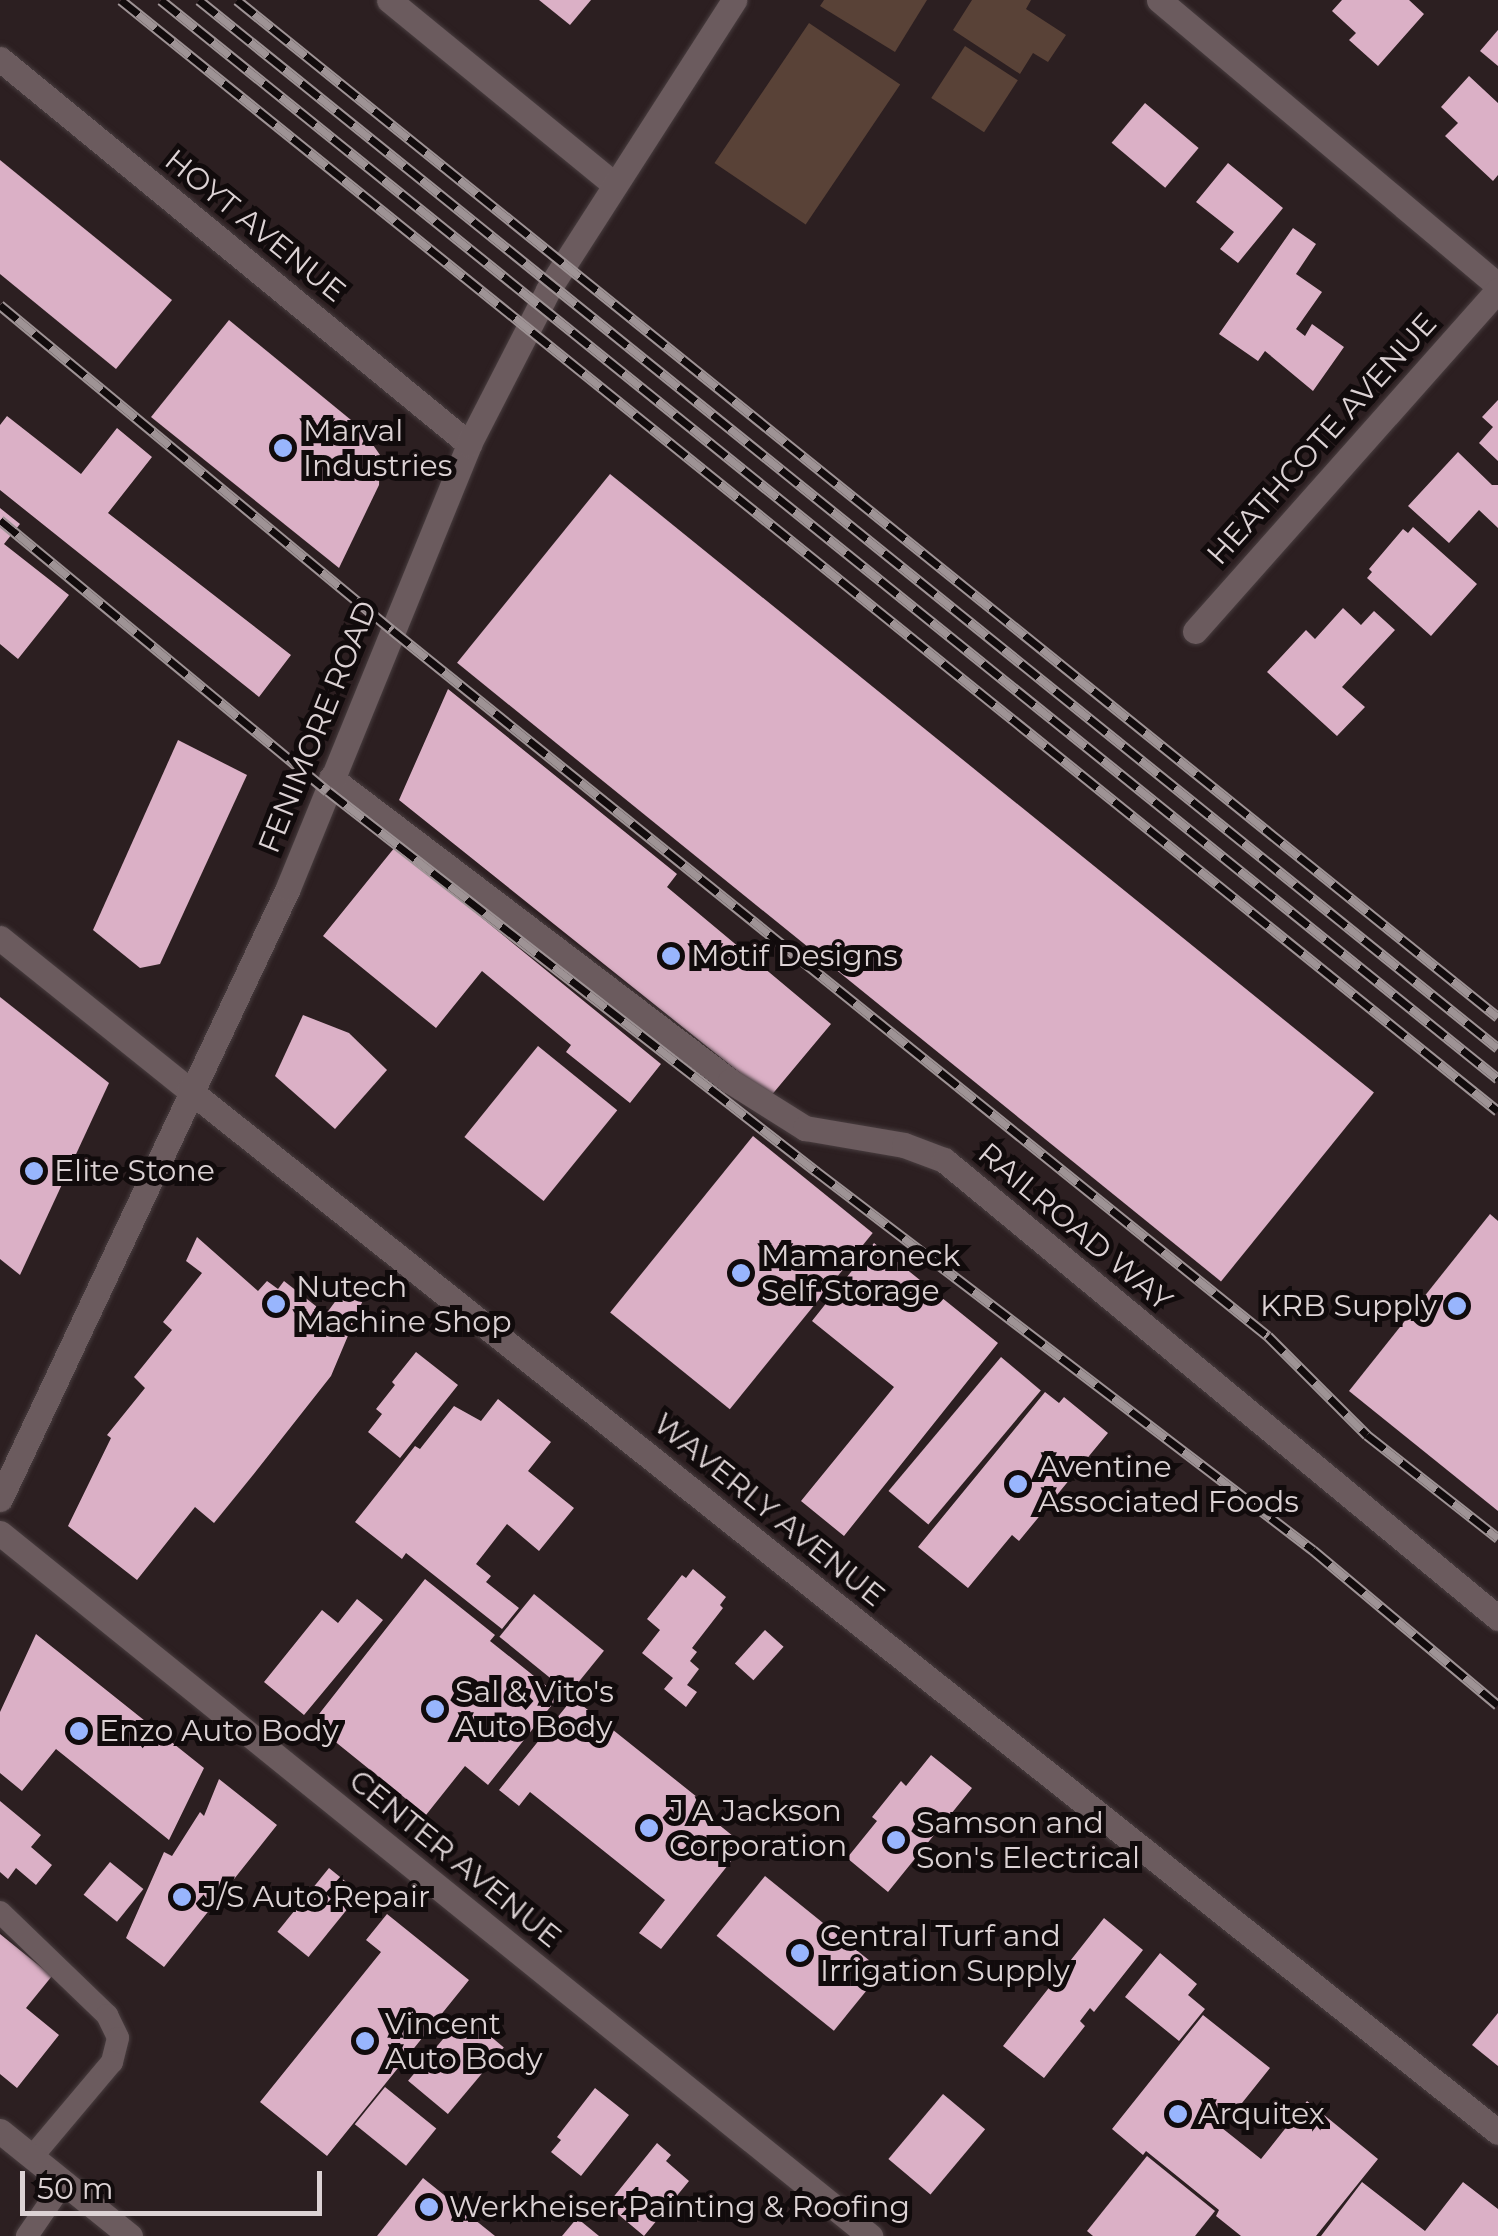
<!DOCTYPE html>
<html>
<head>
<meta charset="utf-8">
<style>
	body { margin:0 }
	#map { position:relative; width:1498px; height:2236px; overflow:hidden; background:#2c1f21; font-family:Montserrat,sans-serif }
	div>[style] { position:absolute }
	.green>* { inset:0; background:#594237; transform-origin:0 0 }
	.building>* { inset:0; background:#dbb0c6; transform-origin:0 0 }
	.roads { filter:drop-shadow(0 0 2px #483d3f) drop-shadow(0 0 2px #483d3f) }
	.service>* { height:22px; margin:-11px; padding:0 11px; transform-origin:11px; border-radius:11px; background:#6b5b5e }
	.minor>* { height:25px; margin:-12.5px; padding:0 12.5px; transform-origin:12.5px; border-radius:12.5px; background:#6b5b5e }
	.tertiary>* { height:25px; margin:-12.5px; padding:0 12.5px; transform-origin:12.5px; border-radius:12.5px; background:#6b5b5e }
	.rail>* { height:11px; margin-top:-5.5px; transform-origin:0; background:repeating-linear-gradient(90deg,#110b0c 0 22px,#9e9395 0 44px); box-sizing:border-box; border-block:2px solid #9e9395 }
	.dots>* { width:28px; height:28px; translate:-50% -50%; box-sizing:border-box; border:5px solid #110b0c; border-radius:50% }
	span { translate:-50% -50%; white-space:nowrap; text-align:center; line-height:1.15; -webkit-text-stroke:10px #110b0c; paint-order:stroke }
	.street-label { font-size:30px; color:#dcd2d4 }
	.poi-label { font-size:30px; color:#dcd2d4 }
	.left { translate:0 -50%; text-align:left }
	.right { translate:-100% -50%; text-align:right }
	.scale { position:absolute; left:20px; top:2171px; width:302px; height:45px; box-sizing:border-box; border:5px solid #dcd2d4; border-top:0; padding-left:12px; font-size:30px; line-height:35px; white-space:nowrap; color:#dcd2d4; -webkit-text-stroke:8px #110b0c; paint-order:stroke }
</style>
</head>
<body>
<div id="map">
	<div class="green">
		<div style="clip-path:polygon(824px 0,927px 0,895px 52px,820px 6px)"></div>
		<div style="clip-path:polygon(972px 0,1031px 0,1026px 9px,1066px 35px,1048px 62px,1033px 53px,1020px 74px,953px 30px)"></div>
		<div style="left:809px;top:23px;width:110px;height:169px;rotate:34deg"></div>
		<div style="left:965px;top:46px;width:63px;height:62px;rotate:33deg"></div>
	</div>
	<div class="building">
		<div style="clip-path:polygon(539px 0,591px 0,570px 25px)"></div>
		<div style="clip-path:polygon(1342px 0,1409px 0,1424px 14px,1378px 66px,1349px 40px,1356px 33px,1332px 11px)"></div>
		<div style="clip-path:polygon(1498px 30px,1498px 66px,1480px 51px)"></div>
		<div style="clip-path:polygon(1469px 76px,1498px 103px,1498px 175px,1493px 181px,1445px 136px,1458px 123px,1441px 107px)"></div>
		<div style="left:1145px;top:103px;width:70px;height:52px;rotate:40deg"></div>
		<div style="clip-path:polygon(0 160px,172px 300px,116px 369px,0 274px)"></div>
		<div style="clip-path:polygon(1228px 163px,1283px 208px,1238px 263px,1220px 249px,1234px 232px,1196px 202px)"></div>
		<div style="clip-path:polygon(1293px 228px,1316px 244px,1296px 274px,1322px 292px,1296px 329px,1305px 336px,1312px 324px,1344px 347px,1313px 391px,1265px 351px,1258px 361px,1219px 334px)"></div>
		<div style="clip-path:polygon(229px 320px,362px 429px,380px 455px,379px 485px,339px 568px,151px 417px)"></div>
		<div style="clip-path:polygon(1498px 400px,1498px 461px,1479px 443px,1493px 427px,1482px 417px)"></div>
		<div style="clip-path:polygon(7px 416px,81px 474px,117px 428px,152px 457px,108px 513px,291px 655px,259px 697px,0 490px,0 425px)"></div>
		<div style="clip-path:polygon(1458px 452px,1492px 485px,1498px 485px,1498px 528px,1479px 510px,1449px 543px,1408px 506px)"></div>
		<div style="left:610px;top:474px;width:983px;height:243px;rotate:39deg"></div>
		<div style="clip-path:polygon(0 508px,20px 524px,4px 544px,69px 595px,18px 659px,0 644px)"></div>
		<div style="clip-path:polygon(1413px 527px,1477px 584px,1431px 636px,1367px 578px,1372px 572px,1369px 569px,1403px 529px,1408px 533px)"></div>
		<div style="clip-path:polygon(1343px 608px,1361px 625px,1374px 611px,1395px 630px,1342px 687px,1365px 707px,1337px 736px,1267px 672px,1306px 630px,1315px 639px)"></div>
		<div style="clip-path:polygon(448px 689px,677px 874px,667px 887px,831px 1024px,770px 1097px,399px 800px)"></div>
		<div style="clip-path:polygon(178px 740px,247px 775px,160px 964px,140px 968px,93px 930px)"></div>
		<div style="clip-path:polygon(395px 847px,661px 1064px,630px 1103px,566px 1052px,571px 1045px,482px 971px,436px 1028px,323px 936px)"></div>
		<div style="clip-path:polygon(0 997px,109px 1083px,20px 1275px,0 1259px)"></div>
		<div style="clip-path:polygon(303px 1015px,349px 1033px,387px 1070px,335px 1129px,275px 1076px)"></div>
		<div style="left:538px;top:1046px;width:102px;height:117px;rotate:39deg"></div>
		<div style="left:753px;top:1136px;width:154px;height:227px;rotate:39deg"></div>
		<div style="clip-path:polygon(1490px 1214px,1498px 1221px,1498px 1511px,1349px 1391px)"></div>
		<div style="clip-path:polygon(197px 1237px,258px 1291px,267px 1281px,278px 1289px,284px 1281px,326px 1314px,351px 1280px,366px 1293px,331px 1376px,253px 1475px,214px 1523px,195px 1507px,137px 1580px,68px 1526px,111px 1438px,107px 1435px,145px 1388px,134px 1377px,172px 1330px,163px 1322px,202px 1273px,186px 1261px)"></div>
		<div style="clip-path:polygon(874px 1243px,998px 1343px,844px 1536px,801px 1501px,894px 1387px,812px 1321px)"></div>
		<div style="clip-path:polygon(416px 1352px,458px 1385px,400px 1458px,368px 1432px,382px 1414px,376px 1409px,395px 1385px,392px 1382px)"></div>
		<div style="left:1001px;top:1357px;width:52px;height:175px;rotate:40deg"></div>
		<div style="clip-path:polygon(1045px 1392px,1059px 1403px,1064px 1397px,1108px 1433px,1019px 1541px,1012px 1535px,968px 1588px,918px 1547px)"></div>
		<div style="clip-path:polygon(498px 1399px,551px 1442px,528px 1471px,574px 1508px,539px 1551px,507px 1524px,476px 1564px,491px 1576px,486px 1582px,519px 1608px,502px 1629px,406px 1553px,402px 1559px,355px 1522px,415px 1446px,420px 1449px,454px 1406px,481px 1421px)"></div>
		<div style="clip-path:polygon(693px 1569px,726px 1597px,720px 1605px,723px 1608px,692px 1648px,697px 1652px,690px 1661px,699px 1669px,687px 1685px,697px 1692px,686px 1707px,664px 1689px,673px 1678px,642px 1653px,660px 1630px,647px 1619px,682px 1575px,686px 1578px)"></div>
		<div style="clip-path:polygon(425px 1579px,495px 1635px,490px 1641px,559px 1696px,488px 1785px,465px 1766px,426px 1815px,312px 1723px)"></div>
		<div style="left:534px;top:1594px;width:90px;height:55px;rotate:39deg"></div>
		<div style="clip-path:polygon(357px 1599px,383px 1620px,304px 1715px,264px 1682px,322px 1610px,338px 1623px)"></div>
		<div style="left:765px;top:1630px;width:25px;height:45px;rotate:42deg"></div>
		<div style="clip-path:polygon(36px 1634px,204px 1768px,169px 1840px,56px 1749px,22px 1791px,0 1773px,0 1712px)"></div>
		<div style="clip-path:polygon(573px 1698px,707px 1805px,702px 1811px,744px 1845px,661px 1949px,639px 1933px,665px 1900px,530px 1792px,519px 1806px,499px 1790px)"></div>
		<div style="clip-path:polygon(931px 1755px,972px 1788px,888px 1892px,847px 1858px,877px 1821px,872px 1817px,901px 1781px,906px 1786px)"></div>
		<div style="clip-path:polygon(219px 1779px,277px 1825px,164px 1967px,126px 1938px,164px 1852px,172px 1856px,200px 1812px,204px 1816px)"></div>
		<div style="clip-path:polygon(0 1801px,41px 1835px,31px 1847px,52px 1865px,36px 1885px,16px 1868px,8px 1879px,0 1872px)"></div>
		<div style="left:110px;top:1862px;width:43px;height:42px;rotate:39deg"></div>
		<div style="left:329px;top:1868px;width:40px;height:82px;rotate:39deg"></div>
		<div style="left:765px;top:1876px;width:151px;height:77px;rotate:39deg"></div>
		<div style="clip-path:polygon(387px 1914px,469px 1980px,327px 2156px,260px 2102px,381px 1952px,366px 1940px)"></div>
		<div style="clip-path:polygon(1104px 1918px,1143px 1950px,1094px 2012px,1090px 2008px,1080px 2021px,1085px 2026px,1044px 2078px,1003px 2046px)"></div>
		<div style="clip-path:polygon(0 1934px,52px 1976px,26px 2008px,59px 2035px,17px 2088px,0 2074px)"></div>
		<div style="clip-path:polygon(1160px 1953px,1197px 1984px,1188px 1995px,1205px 2009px,1179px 2041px,1125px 1997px)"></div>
		<div style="clip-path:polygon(1498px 2013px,1498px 2066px,1472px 2045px)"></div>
		<div style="left:464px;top:2014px;width:52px;height:87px;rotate:40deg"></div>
		<div style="clip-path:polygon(1203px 2015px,1270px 2068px,1222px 2128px,1261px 2159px,1307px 2101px,1378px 2159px,1316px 2236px,1241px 2236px,1216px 2216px,1219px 2210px,1146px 2151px,1143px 2155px,1112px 2129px)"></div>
		<div style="left:385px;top:2087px;width:66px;height:48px;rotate:39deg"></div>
		<div style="clip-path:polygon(595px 2088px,629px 2115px,581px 2176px,551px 2152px,561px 2140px,557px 2137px)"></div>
		<div style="left:943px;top:2094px;width:55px;height:85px;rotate:40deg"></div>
		<div style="clip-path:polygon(657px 2143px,671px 2155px,666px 2161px,689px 2181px,644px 2236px,607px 2205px)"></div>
		<div style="clip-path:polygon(1147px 2156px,1215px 2211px,1195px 2236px,1093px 2236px,1087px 2231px)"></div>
		<div style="clip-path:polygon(423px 2178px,495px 2236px,377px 2236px)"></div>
		<div style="clip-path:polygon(1362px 2182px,1425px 2231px,1463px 2182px,1498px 2209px,1498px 2236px,1321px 2236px)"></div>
		<div style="clip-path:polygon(577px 2218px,599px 2236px,562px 2236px)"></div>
	</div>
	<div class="roads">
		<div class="service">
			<div style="left:0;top:1912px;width:149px;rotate:43.9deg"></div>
			<div style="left:107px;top:2015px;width:25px;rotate:64deg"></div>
			<div style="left:118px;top:2038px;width:25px;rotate:104deg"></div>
			<div style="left:112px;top:2062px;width:124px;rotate:130.1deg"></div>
			<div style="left:27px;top:2236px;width:65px;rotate:-55.6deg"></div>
		</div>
		<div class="minor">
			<div style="left:389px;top:0;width:291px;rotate:39.3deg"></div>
			<div style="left:1159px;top:0;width:443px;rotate:40.1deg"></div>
			<div style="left:0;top:59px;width:607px;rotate:39.38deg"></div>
			<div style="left:1195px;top:631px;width:456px;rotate:-48.4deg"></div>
			<div style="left:331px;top:778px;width:501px;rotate:37.21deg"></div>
			<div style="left:730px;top:1081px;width:89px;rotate:32.1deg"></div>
			<div style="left:805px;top:1128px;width:100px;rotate:9.7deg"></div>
			<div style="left:904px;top:1145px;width:43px;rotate:20.6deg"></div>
			<div style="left:944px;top:1160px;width:719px;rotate:39.58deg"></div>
			<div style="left:0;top:938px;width:243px;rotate:38.8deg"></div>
			<div style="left:0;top:1533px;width:1119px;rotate:38.94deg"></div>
			<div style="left:0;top:2131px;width:167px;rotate:38.9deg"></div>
		</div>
		<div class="tertiary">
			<div style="left:189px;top:1090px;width:1673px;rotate:38.52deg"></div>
			<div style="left:0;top:1499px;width:675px;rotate:-64.76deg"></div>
			<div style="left:288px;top:888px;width:479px;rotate:-67.8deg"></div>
			<div style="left:469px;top:444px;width:173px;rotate:-62.8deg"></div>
			<div style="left:548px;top:290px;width:345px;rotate:-57.3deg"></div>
		</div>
	</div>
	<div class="rail">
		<div style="left:121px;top:0;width:1769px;rotate:38.9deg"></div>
		<div style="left:161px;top:0;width:1718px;rotate:38.9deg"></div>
		<div style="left:199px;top:0;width:1669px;rotate:38.9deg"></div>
		<div style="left:237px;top:0;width:1620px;rotate:38.89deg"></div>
		<div style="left:0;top:305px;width:509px;rotate:39.66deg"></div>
		<div style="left:392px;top:630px;width:1125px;rotate:38.87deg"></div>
		<div style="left:1268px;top:1336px;width:140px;rotate:45deg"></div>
		<div style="left:1367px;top:1435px;width:167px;rotate:38.2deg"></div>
		<div style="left:0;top:520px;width:425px;rotate:39.6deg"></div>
		<div style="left:328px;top:791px;width:619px;rotate:37.91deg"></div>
		<div style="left:816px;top:1171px;width:625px;rotate:37.33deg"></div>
		<div style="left:1313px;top:1550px;width:241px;rotate:40deg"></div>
	</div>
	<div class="dots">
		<div style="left:283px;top:448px;background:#98b5fd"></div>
		<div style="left:671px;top:956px;background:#98b5fd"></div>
		<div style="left:34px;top:1171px;background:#98b5fd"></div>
		<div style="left:741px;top:1273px;background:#98b5fd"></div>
		<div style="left:276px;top:1304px;background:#98b5fd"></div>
		<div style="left:1457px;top:1306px;background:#98b5fd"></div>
		<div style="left:1018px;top:1484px;background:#98b5fd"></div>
		<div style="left:435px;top:1709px;background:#98b5fd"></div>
		<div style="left:79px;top:1731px;background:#98b5fd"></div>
		<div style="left:649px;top:1828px;background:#98b5fd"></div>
		<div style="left:896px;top:1840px;background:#98b5fd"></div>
		<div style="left:182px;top:1897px;background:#98b5fd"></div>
		<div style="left:800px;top:1953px;background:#98b5fd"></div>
		<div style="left:365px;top:2041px;background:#98b5fd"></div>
		<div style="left:1178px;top:2114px;background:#98b5fd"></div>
		<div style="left:429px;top:2207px;background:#98b5fd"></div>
	</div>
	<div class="street-label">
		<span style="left:255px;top:226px;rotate:39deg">HOYT AVENUE</span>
		<span style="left:1322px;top:439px;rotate:-48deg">HEATHCOTE AVENUE</span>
		<span style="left:318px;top:727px;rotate:-68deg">FENIMORE ROAD</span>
		<span style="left:1075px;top:1227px;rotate:40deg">RAILROAD WAY</span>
		<span style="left:769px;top:1510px;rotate:39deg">WAVERLY AVENUE</span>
		<span style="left:455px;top:1859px;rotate:39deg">CENTER AVENUE</span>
	</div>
	<div class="poi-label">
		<span class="left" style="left:303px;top:448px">Marval<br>Industries</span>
		<span class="left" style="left:691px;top:956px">Motif Designs</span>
		<span class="left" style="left:54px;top:1171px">Elite Stone</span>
		<span class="left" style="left:761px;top:1273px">Mamaroneck<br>Self Storage</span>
		<span class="left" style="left:296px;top:1304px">Nutech<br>Machine Shop</span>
		<span class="right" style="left:1437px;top:1306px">KRB Supply</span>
		<span class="left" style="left:1038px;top:1484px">Aventine<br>Associated Foods</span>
		<span class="left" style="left:455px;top:1709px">Sal &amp; Vito's<br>Auto Body</span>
		<span class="left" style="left:99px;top:1731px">Enzo Auto Body</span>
		<span class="left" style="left:669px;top:1828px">J A Jackson<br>Corporation</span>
		<span class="left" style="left:916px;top:1840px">Samson and<br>Son's Electrical</span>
		<span class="left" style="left:202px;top:1897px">J/S Auto Repair</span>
		<span class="left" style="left:820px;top:1953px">Central Turf and<br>Irrigation Supply</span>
		<span class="left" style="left:385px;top:2041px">Vincent<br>Auto Body</span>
		<span class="left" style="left:1198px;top:2114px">Arquitex</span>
		<span class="left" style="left:449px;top:2207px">Werkheiser Painting &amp; Roofing</span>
	</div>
	<div class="scale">50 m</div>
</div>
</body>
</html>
